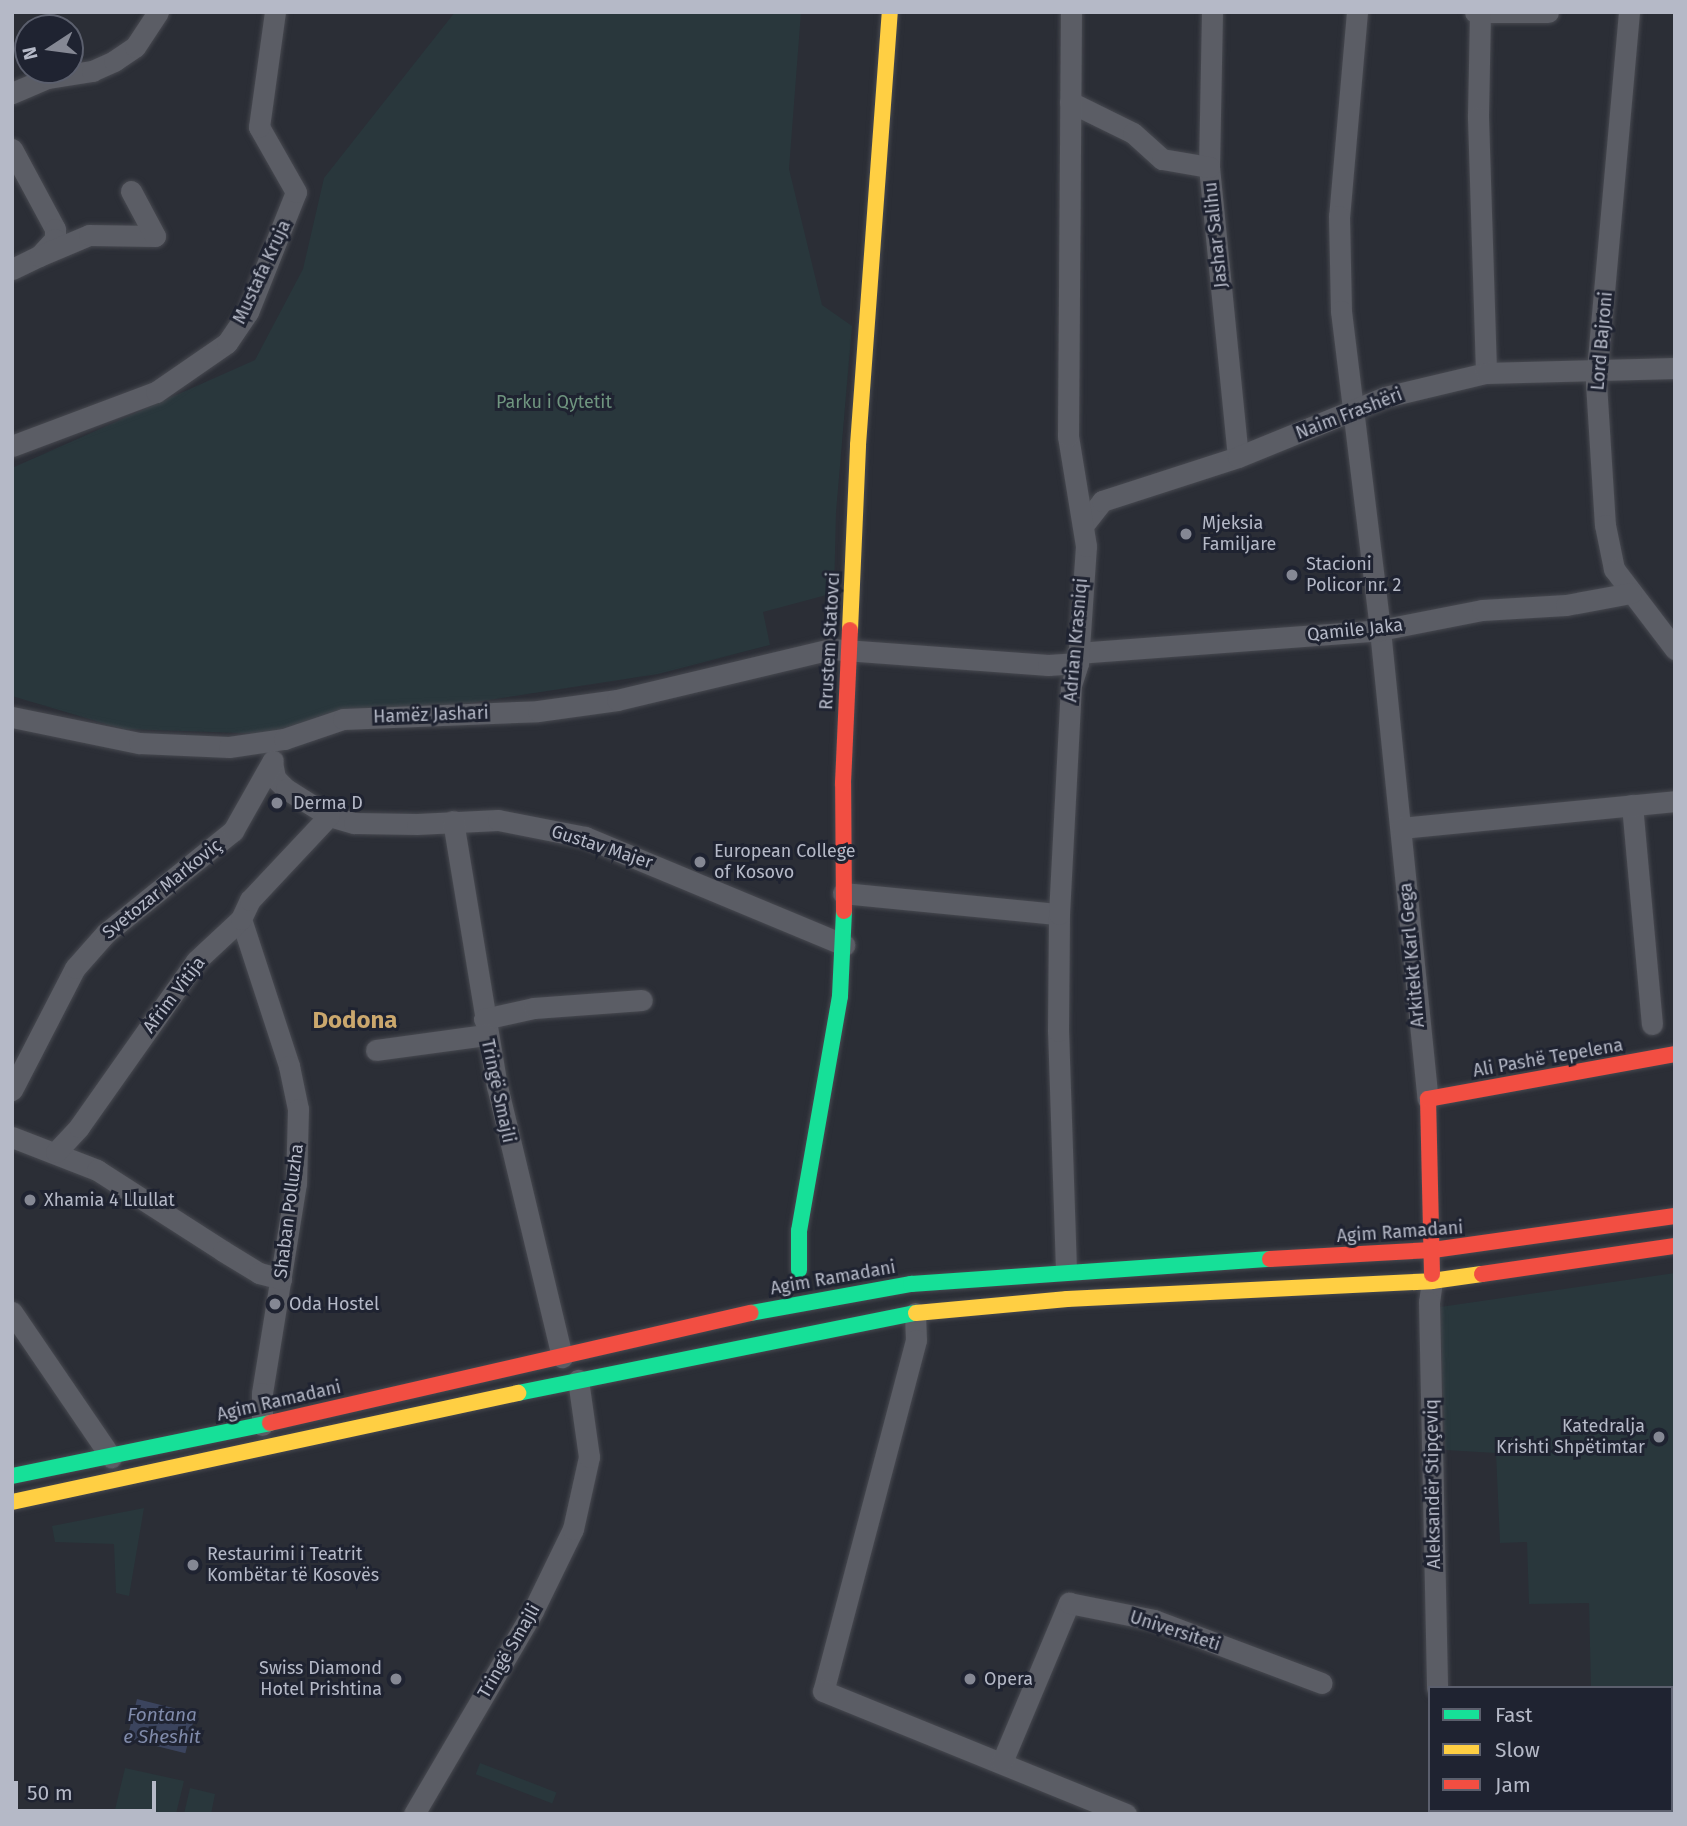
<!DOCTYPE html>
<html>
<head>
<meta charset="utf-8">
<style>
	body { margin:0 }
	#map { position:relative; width:1687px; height:1826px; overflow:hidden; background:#2b2e36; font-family:"Fira Sans",sans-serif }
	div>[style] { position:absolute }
	.green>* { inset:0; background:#29373c; transform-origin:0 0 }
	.water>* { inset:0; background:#3b445e; transform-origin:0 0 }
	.roads { filter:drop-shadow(0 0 2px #474950) drop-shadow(0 0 2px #474950) }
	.street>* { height:21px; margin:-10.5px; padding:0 10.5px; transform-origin:10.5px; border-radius:10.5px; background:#5b5d65 }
	.fast>* { height:16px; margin:-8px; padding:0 8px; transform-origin:8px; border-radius:8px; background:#16e098 }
	.slow>* { height:16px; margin:-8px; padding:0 8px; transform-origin:8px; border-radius:8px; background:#ffcf43 }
	.jam>* { height:16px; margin:-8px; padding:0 8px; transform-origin:8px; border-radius:8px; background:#f24e42 }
	.dots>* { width:19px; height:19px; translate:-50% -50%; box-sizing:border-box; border:4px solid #1f2331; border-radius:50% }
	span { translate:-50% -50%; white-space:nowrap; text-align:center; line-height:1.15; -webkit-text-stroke:6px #1f2331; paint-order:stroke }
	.street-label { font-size:18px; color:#b5b9c7 }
	.park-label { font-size:18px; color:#6f957f }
	.poi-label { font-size:18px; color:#b5b9c7 }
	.left { translate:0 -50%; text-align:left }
	.right { translate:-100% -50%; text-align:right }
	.water-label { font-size:19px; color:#808bab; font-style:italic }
	.district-label { font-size:24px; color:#caa76d; font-weight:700 }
	.frame { position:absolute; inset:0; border:14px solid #b5b9c7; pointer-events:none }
	.legend { position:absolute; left:1428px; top:1686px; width:245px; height:126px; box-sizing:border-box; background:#1f2331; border:2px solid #5b5f6d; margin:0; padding:9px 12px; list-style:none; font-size:21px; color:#b5b9c7 }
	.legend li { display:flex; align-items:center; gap:14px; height:35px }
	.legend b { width:35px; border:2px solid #5b5f6d }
	.north { position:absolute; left:14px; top:14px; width:70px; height:70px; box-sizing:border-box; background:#1f2331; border:2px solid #5b5f6d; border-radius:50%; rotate:257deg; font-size:19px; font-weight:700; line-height:28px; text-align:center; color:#b5b9c7 }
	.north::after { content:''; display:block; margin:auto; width:24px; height:32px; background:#858894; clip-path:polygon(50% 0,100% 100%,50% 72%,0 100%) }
	.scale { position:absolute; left:14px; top:1781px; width:142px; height:32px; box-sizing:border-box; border:4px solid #b5b9c7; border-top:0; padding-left:9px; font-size:21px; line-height:24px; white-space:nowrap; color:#b5b9c7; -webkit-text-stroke:5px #1f2331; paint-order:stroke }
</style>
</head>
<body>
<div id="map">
	<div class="green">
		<div style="clip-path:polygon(455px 12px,801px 12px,789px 169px,822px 305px,852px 326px,836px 512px,834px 593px,763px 612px,770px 645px,658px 674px,267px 734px,123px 729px,12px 696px,12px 468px,255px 360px,303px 269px,324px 178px)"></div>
		<div style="clip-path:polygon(1675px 1273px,1675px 1814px,1559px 1814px,1559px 1810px,1671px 1810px,1671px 1688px,1591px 1688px,1589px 1603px,1529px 1604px,1527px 1542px,1500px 1543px,1496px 1453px,1445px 1450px,1440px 1307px)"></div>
		<div style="clip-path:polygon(144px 1508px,129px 1596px,116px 1593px,114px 1544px,55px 1542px,52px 1526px)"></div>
		<div style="left:480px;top:1763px;width:82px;height:12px;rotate:21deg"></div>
		<div style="clip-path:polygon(125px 1768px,184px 1781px,176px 1814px,114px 1814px)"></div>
		<div style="clip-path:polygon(190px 1788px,215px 1794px,211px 1814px,184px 1814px)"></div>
	</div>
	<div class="water">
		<div style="left:137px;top:1699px;width:60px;height:41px;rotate:14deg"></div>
	</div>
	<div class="roads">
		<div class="street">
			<div style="left:1212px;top:12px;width:155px;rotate:91.1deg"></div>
			<div style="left:1209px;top:167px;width:291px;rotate:84.3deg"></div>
			<div style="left:1357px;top:12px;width:205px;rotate:95deg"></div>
			<div style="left:1339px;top:216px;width:95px;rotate:88.8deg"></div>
			<div style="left:1341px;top:311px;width:321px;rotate:83deg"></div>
			<div style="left:1380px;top:630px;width:471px;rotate:84.2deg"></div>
			<div style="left:1475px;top:12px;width:73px"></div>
			<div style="left:1480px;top:12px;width:105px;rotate:91.1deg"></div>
			<div style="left:1478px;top:117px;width:256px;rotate:88.2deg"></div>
			<div style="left:1629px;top:12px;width:372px;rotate:95.1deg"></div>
			<div style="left:1596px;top:383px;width:142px;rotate:86.4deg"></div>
			<div style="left:1605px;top:525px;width:45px;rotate:78.4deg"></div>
			<div style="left:1614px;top:569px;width:101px;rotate:52.7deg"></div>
			<div style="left:12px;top:93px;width:38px;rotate:-23deg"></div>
			<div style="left:47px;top:78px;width:46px;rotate:-8.8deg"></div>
			<div style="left:92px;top:71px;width:24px;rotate:-24deg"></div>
			<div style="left:114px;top:61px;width:25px;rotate:-34deg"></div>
			<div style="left:135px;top:47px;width:42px;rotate:-56.7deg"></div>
			<div style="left:1070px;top:102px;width:70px;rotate:26.2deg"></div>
			<div style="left:1133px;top:133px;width:39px;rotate:42deg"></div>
			<div style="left:1162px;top:159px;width:48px;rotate:9.7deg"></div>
			<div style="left:12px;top:149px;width:91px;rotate:61.7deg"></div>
			<div style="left:55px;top:229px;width:10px;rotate:90deg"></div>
			<div style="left:55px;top:239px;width:23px;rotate:133deg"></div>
			<div style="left:39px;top:256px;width:30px;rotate:154deg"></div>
			<div style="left:39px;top:256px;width:54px;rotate:-22.8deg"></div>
			<div style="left:89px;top:235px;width:66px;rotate:0.9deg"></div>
			<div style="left:155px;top:236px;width:51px;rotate:-118.1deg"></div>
			<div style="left:12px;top:446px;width:154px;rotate:-20.6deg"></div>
			<div style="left:156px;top:392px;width:86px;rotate:-34.6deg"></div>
			<div style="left:227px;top:343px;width:37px;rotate:-56deg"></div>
			<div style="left:248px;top:312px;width:129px;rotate:-68.2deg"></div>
			<div style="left:296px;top:192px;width:75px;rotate:-119.6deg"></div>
			<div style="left:259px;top:127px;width:116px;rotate:-82.1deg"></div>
			<div style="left:1085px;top:523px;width:28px;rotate:-52deg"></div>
			<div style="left:1102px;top:501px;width:143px;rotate:-17.9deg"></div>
			<div style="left:1238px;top:457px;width:159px;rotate:-22.2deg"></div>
			<div style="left:1385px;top:397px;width:104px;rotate:-13.4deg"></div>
			<div style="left:1486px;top:373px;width:189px;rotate:-1.5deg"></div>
			<div style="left:1077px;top:653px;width:304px;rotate:-4.3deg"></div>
			<div style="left:1380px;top:630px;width:104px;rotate:-11.1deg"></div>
			<div style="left:1482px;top:610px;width:84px;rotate:-3.4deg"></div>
			<div style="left:1566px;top:605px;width:66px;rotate:-10.5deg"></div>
			<div style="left:12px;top:717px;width:130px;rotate:11.6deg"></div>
			<div style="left:139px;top:743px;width:90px;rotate:2.5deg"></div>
			<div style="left:229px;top:747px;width:56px;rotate:-8.3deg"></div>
			<div style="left:284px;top:739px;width:62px;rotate:-18.7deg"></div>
			<div style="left:343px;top:719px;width:195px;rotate:-2.3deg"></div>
			<div style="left:538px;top:711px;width:80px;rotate:-7.9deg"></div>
			<div style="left:617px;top:700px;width:220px;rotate:-13.4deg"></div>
			<div style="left:831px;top:649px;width:218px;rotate:4.2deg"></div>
			<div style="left:1048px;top:665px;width:30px;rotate:-4deg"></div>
			<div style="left:272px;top:762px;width:16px;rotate:79deg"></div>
			<div style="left:275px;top:778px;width:16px;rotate:45deg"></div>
			<div style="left:286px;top:789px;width:51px;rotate:32.1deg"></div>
			<div style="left:329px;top:816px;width:26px;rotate:16deg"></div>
			<div style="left:354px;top:823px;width:63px;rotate:0.9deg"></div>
			<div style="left:417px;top:824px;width:81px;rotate:-2.8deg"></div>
			<div style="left:498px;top:820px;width:89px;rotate:11.1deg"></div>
			<div style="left:585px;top:837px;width:281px;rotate:22.6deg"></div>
			<div style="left:1632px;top:805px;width:220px;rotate:84.8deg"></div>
			<div style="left:453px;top:821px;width:269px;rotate:80.6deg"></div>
			<div style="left:497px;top:1086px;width:279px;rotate:76.5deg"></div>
			<div style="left:1401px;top:828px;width:275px;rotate:-5.6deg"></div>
			<div style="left:843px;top:893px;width:217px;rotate:5.6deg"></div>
			<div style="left:241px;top:919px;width:155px;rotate:71.9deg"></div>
			<div style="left:289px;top:1066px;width:44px;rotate:78.2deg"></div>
			<div style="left:298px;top:1109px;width:74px;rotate:91.5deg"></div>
			<div style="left:296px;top:1183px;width:213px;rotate:99.2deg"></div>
			<div style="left:262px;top:1393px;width:32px;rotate:90deg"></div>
			<div style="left:484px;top:1019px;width:51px;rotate:-12.4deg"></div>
			<div style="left:534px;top:1008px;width:108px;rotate:-4.2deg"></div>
			<div style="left:376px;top:1050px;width:111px;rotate:-7.8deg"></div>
			<div style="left:12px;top:1090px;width:137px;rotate:-62.7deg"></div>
			<div style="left:75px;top:968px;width:47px;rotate:-48.5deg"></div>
			<div style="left:106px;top:933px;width:163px;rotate:-38.8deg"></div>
			<div style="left:233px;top:831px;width:81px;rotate:-60.6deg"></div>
			<div style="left:12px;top:1137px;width:91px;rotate:21.2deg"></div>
			<div style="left:97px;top:1170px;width:150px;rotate:32.7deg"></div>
			<div style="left:223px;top:1251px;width:42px;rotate:31.4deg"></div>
			<div style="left:259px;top:1273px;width:23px;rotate:15deg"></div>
			<div style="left:56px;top:1152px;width:34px;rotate:-47deg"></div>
			<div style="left:79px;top:1127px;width:203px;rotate:-54.8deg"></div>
			<div style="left:196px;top:961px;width:62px;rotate:-43deg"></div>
			<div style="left:241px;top:919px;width:21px;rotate:-65deg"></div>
			<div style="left:250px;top:900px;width:115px;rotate:-46.8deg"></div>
			<div style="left:1066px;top:1270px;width:239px;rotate:-91.9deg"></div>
			<div style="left:1058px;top:1031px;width:117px;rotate:-89.5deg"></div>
			<div style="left:1059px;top:914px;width:229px;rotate:-87deg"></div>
			<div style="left:1071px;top:685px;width:23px;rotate:-72deg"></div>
			<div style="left:1078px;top:663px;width:117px;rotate:-86.1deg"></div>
			<div style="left:1086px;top:546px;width:111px;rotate:-99.3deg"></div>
			<div style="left:1068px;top:436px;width:424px;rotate:-89.6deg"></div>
			<div style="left:1432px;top:1281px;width:21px;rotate:98deg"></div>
			<div style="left:1429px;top:1302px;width:386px;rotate:88.8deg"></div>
			<div style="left:12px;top:1312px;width:176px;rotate:55.7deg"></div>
			<div style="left:915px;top:1313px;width:27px;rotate:88deg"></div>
			<div style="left:916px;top:1340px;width:363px;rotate:104.8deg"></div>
			<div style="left:823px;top:1691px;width:327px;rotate:22.1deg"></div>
			<div style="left:1002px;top:1762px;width:173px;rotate:-67.2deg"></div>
			<div style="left:1069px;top:1603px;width:87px;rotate:11.3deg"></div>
			<div style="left:1154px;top:1620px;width:179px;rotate:20.6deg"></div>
			<div style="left:414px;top:1814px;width:235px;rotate:-59.6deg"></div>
			<div style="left:533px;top:1611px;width:91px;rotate:-64deg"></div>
			<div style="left:573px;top:1529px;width:74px;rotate:-77.5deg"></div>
			<div style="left:589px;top:1457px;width:78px;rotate:-98.1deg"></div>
		</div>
		<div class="fast">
			<div style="left:799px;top:1270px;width:39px;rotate:-90deg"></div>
			<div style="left:799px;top:1231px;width:239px;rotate:-80.1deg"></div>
			<div style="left:840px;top:996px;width:85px;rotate:-87.3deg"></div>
			<div style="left:751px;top:1313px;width:163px;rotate:-10.3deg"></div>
			<div style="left:911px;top:1284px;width:360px;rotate:-4deg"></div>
			<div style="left:518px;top:1393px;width:406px;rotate:-11.4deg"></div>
			<div style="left:12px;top:1476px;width:263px;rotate:-11.6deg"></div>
		</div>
		<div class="slow">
			<div style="left:850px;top:630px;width:185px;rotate:-87.5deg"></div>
			<div style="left:858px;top:445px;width:434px;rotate:-85.8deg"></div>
			<div style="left:916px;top:1313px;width:152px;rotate:-5.3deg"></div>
			<div style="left:1067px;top:1299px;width:365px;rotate:-2.8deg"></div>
			<div style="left:1432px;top:1281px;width:50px;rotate:-8deg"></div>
			<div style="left:12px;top:1502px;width:518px;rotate:-12.16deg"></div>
		</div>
		<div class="jam">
			<div style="left:844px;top:911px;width:128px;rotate:-90.4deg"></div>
			<div style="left:843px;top:783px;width:153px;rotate:-87.4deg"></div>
			<div style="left:1270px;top:1259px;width:163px;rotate:-3.2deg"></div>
			<div style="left:1433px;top:1250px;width:244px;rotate:-8deg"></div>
			<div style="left:1432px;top:1274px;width:175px;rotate:-91.3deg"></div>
			<div style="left:1428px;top:1099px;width:251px;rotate:-10.3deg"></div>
			<div style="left:1482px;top:1274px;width:195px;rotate:-8.3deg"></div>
			<div style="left:270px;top:1423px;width:493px;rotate:-12.9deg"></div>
		</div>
	</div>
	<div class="dots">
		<div style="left:1186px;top:534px;background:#858894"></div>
		<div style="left:1292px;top:575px;background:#858894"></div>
		<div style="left:277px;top:803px;background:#858894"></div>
		<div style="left:700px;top:862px;background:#858894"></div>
		<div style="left:30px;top:1200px;background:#858894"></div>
		<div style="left:275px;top:1304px;background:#858894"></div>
		<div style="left:1659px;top:1437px;background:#858894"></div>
		<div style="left:193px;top:1565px;background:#858894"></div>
		<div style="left:396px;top:1679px;background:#858894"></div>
		<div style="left:970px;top:1679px;background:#858894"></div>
	</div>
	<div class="street-label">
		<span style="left:1216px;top:235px;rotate:-96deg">Jashar Salihu</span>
		<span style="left:262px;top:272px;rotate:-65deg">Mustafa Kruja</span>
		<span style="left:1602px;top:341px;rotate:-85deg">Lord Bajroni</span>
		<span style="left:1349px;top:414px;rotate:-21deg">Naim Frashëri</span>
		<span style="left:1355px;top:630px;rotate:-6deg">Qamile Jaka</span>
		<span style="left:1076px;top:640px;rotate:-85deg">Adrian Krasniqi</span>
		<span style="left:830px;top:641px;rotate:-87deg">Rrustem Statovci</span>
		<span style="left:431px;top:715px;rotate:-2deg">Hamëz Jashari</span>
		<span style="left:602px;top:847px;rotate:18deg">Gustav Majer</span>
		<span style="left:162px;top:889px;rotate:-39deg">Svetozar Markoviç</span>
		<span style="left:1412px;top:955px;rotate:-95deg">Arkitekt Karl Gega</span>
		<span style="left:174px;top:995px;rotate:-53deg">Afrim Vitija</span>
		<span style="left:1548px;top:1058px;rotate:-10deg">Ali Pashë Tepelena</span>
		<span style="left:498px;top:1091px;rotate:78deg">Tringë Smajli</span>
		<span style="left:289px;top:1211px;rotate:-83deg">Shaban Polluzha</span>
		<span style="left:1400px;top:1232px;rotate:-4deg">Agim Ramadani</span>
		<span style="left:833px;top:1278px;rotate:-10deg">Agim Ramadani</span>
		<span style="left:279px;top:1401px;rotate:-13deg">Agim Ramadani</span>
		<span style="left:1433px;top:1484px;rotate:-91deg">Aleksandër Stipçeviq</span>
		<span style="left:1175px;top:1631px;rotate:18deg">Universiteti</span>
		<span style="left:509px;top:1651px;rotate:-60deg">Tringë Smajli</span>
	</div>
	<div class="park-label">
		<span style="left:554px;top:402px">Parku i Qytetit</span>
	</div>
	<div class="poi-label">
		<span class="left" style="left:1202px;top:534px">Mjeksia<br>Familjare</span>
		<span class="left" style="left:1306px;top:575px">Stacioni<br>Policor nr. 2</span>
		<span class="left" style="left:293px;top:803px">Derma D</span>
		<span class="left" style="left:714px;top:862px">European College<br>of Kosovo</span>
		<span class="left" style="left:44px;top:1200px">Xhamia 4 Llullat</span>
		<span class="left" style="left:289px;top:1304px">Oda Hostel</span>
		<span class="right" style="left:1645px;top:1437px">Katedralja<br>Krishti Shpëtimtar</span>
		<span class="left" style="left:207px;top:1565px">Restaurimi i Teatrit<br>Kombëtar të Kosovës</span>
		<span class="right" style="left:382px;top:1679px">Swiss Diamond<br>Hotel Prishtina</span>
		<span class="left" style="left:984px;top:1679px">Opera</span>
	</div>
	<div class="water-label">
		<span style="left:162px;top:1726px">Fontana<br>e Sheshit</span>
	</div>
	<div class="district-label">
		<span style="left:355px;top:1021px">Dodona</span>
	</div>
	<div class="frame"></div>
	<ul class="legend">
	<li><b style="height:9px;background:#16e098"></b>Fast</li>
	<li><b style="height:9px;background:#ffcf43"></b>Slow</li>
	<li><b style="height:9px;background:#f24e42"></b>Jam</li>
	</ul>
	<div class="north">N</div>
	<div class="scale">50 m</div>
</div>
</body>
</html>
